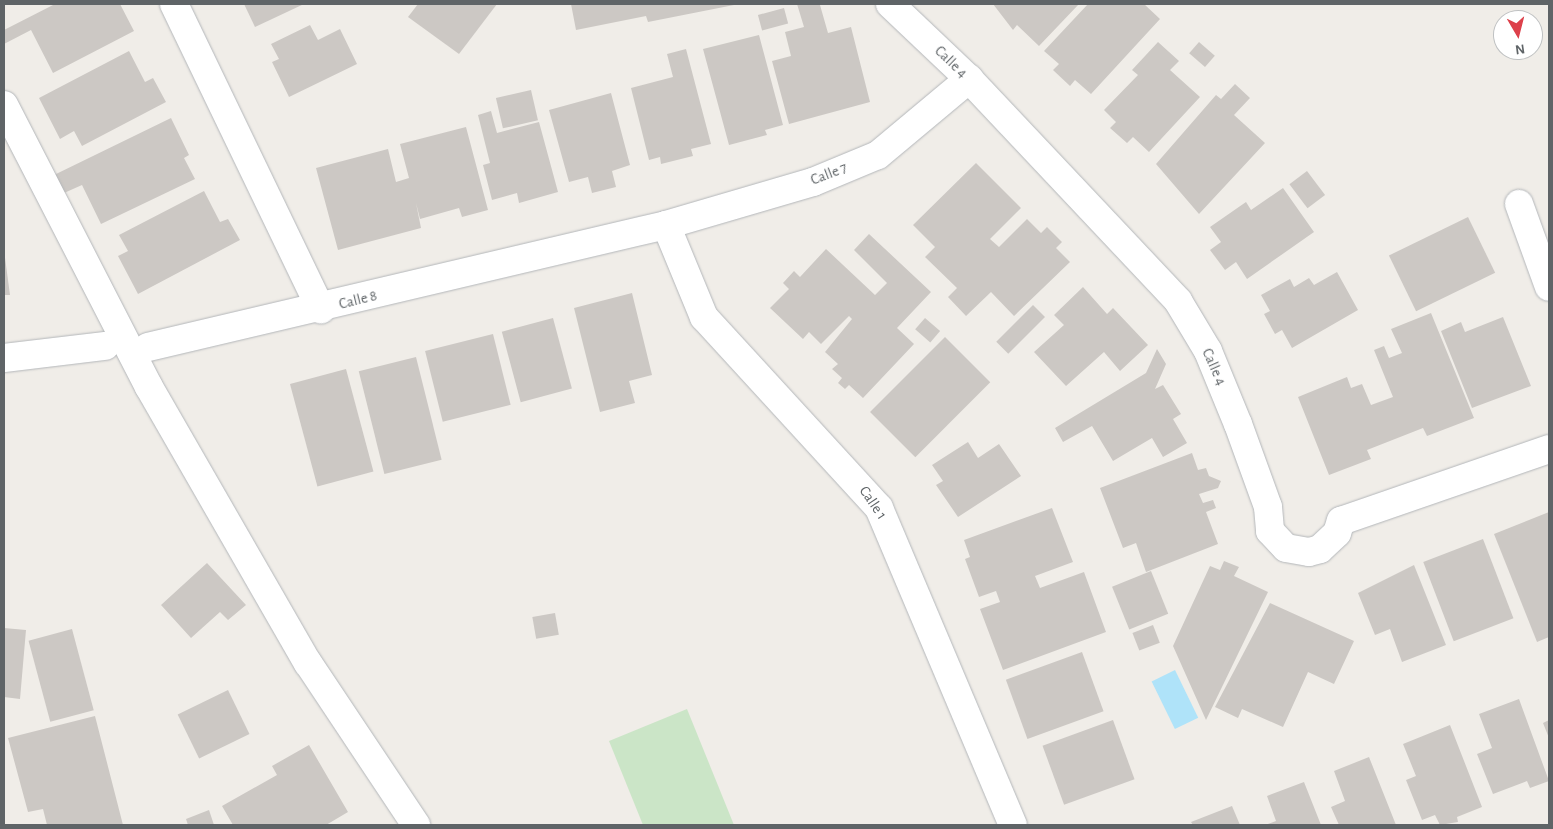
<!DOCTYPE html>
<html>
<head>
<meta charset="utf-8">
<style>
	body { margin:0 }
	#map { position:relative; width:1553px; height:829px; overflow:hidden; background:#f0ede8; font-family:"Alegreya Sans",sans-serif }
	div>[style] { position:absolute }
	.green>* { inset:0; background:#cbe5c7 }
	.water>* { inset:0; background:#afe3f9; transform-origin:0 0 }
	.building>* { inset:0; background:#ccc8c4; transform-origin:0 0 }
	.roads { filter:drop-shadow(0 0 1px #b3b6b9) drop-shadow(0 0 1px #b3b6b9) }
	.street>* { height:28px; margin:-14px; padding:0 14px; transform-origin:14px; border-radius:14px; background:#fff }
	span { translate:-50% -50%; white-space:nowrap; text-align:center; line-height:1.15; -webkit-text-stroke:5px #fff; paint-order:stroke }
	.street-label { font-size:15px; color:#5f6467 }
	.frame { position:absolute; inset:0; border:5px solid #5f6467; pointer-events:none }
	.north { position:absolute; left:1493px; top:10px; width:50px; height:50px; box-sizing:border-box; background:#fff; border:1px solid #bfc1c2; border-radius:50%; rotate:172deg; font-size:14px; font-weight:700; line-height:20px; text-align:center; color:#5f6467 }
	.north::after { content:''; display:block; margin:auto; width:18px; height:22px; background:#dd414b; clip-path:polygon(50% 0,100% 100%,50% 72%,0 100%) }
</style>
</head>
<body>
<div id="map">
	<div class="green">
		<div style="clip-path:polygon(687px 709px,734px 825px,643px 825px,609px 741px)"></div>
	</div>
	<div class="water">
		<div style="left:1175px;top:670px;width:53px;height:26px;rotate:64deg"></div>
	</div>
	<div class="building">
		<div style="clip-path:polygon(55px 4px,120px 4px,134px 31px,53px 73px,31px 30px,4px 44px,4px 30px)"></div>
		<div style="clip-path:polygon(244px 4px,304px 4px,255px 27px)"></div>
		<div style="clip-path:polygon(418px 4px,497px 4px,459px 54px,408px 17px)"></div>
		<div style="clip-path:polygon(571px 4px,733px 4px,734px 5px,648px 22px,646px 16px,576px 30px)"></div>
		<div style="clip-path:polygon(797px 4px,820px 5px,828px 33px,851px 27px,870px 102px,789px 124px,772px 61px,791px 56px,785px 32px,804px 27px)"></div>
		<div style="clip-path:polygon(993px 4px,1079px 4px,1039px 46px,1017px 25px,1013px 30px)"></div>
		<div style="clip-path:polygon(1088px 4px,1144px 4px,1160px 19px,1091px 94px,1075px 80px,1070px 86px,1053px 70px,1059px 64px,1044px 51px)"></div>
		<div style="left:784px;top:8px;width:16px;height:27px;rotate:75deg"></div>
		<div style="clip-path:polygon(310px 25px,318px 40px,340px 29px,357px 64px,289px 97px,272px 62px,279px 59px,271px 44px)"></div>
		<div style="clip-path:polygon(759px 35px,783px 125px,765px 130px,767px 135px,729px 145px,703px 49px)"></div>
		<div style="clip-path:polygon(1158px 42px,1179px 61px,1170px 70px,1200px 97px,1149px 152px,1133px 137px,1127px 143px,1110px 128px,1116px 122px,1104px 110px,1138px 75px,1132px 70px)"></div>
		<div style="left:1199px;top:42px;width:21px;height:15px;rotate:41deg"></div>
		<div style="clip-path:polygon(686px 49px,711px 144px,691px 149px,693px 156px,661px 164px,660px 157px,649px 160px,631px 88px,673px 77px,667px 54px)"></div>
		<div style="clip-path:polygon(129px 51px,145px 82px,153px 78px,166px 102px,82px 146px,74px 131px,60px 139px,39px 98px)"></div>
		<div style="clip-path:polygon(1235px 84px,1250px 98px,1234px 115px,1265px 143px,1199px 214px,1156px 164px,1216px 95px,1221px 99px)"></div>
		<div style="left:531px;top:90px;width:31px;height:36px;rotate:77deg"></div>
		<div style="clip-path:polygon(611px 93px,630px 165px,612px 171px,616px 187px,592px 193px,588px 177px,569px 182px,549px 110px)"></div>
		<div style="clip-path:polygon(491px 111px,497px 133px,539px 122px,558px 192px,519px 203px,517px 193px,492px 200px,483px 165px,490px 163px,478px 115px)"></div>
		<div style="clip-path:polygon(171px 118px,189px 155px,184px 158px,195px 179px,101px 224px,82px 185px,64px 193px,54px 175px)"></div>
		<div style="clip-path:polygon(466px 127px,488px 210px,462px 217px,459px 208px,420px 219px,416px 203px,421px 228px,338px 250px,316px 168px,388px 149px,396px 182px,409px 178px,400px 144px)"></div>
		<div style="clip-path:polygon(976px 163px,1021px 208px,990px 239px,999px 247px,1027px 219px,1041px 233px,1047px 227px,1062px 242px,1056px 248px,1070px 262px,1014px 316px,991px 292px,966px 316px,948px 297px,957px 288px,925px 257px,935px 247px,913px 225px)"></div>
		<div style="left:1307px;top:171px;width:30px;height:22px;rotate:53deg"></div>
		<div style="clip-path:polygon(1283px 188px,1314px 232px,1247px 279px,1236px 262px,1225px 270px,1210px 250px,1221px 242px,1210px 227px,1246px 202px,1251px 210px)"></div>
		<div style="clip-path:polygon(204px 191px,220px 222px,228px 219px,240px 240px,138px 294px,118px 256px,128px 251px,119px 235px)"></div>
		<div style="left:1468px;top:217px;width:62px;height:88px;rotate:64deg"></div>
		<div style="clip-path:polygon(869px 234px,931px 292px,897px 328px,914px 344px,863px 398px,849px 385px,845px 389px,838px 383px,842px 378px,832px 369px,838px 364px,825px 352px,852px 319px,849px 316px,821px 344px,809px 332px,803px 339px,770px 308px,789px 289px,783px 283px,794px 271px,800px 277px,826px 249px,875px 295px,887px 283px,854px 250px)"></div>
		<div style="clip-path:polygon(4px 250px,10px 295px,4px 295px)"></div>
		<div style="clip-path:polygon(1337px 272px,1358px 310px,1292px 348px,1282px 330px,1275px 334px,1264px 314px,1270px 311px,1261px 295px,1290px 279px,1294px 287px,1309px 278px,1314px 285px)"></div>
		<div style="clip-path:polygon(1083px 287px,1107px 314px,1113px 308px,1148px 345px,1120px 371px,1104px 352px,1066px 386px,1034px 352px,1064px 325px,1054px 315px)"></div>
		<div style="clip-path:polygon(632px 293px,652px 375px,629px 381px,635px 403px,600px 412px,574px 308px)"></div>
		<div style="left:1033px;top:305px;width:17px;height:52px;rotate:45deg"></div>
		<div style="clip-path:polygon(1431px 313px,1474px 418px,1427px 436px,1423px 428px,1367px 450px,1371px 459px,1329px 475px,1298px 397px,1347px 377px,1351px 388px,1362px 384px,1371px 405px,1393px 397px,1374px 350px,1384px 346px,1389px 358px,1402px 353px,1391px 329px)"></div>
		<div style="clip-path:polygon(1503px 317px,1531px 386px,1472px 408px,1441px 331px,1461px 322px,1465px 332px)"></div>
		<div style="left:553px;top:318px;width:73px;height:53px;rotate:75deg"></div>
		<div style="left:925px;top:318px;width:20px;height:15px;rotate:41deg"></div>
		<div style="left:493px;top:334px;width:73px;height:70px;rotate:76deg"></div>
		<div style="left:945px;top:337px;width:64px;height:106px;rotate:45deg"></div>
		<div style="clip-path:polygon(1157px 349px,1166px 364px,1155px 389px,1163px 385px,1181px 414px,1173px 419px,1187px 443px,1163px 457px,1152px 438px,1113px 461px,1092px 426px,1063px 442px,1055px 428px,1146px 373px)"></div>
		<div style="left:416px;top:357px;width:106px;height:59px;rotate:76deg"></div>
		<div style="left:346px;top:369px;width:106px;height:58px;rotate:75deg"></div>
		<div style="clip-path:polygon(968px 442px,978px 458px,999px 444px,1021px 476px,958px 517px,936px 485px,943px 481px,932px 465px)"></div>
		<div style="clip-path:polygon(1192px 453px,1198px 470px,1206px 468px,1209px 476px,1221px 481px,1218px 488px,1199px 494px,1203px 503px,1213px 500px,1216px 508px,1206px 512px,1218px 544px,1146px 572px,1136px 543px,1123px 548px,1100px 488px)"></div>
		<div style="clip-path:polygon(1052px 508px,1073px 562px,1035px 576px,1040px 588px,1084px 572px,1106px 632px,1003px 670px,980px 609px,1000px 602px,996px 591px,979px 597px,965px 559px,970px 557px,964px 540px)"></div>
		<div style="clip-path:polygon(1549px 512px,1549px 637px,1537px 642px,1494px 534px)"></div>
		<div style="left:1483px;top:539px;width:85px;height:64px;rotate:69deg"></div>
		<div style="clip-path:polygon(1224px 561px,1239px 567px,1234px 576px,1268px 592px,1206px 720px,1173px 646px,1210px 566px,1220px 570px)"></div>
		<div style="clip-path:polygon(207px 563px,246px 605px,228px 620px,220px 612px,191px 638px,161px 605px)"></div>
		<div style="clip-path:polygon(1414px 565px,1446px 645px,1402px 662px,1390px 629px,1375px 635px,1358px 593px)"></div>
		<div style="left:1151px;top:571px;width:46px;height:42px;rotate:68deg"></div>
		<div style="clip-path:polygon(1270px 603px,1354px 641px,1334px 684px,1308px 672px,1283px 727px,1242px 709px,1238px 718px,1215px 707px)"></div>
		<div style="left:555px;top:613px;width:22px;height:23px;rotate:80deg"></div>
		<div style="left:1153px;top:625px;width:19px;height:22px;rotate:69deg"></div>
		<div style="clip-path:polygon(4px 628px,26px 630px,20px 699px,4px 697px)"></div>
		<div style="left:72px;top:629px;width:84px;height:45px;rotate:75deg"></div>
		<div style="left:1082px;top:652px;width:63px;height:81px;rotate:70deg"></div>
		<div style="left:228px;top:690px;width:49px;height:56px;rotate:64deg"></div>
		<div style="clip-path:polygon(1519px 699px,1549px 781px,1530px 788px,1527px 781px,1493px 794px,1477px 754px,1492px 748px,1479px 714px)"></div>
		<div style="clip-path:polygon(95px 716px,123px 825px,47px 825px,43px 809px,28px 812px,8px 738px)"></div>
		<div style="left:1113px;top:720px;width:63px;height:75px;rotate:70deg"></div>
		<div style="clip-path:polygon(1549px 720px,1549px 738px,1543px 723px)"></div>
		<div style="clip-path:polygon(1450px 725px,1482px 807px,1457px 817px,1458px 822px,1440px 825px,1435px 815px,1422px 820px,1406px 780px,1416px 776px,1403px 744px)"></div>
		<div style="clip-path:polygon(309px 745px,348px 812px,326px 825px,233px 825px,222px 806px,277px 775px,272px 766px)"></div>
		<div style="clip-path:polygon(1369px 757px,1396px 825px,1339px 825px,1331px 807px,1345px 801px,1334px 771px)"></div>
		<div style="clip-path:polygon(1304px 782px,1321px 825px,1265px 825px,1276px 821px,1267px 796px)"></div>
		<div style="clip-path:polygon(1232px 806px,1240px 825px,1193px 825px,1191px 822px)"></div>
		<div style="clip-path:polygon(209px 810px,214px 825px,188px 825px,186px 819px)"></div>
	</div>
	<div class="roads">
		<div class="street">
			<div style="left:174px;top:4px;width:339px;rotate:64.3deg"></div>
			<div style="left:890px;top:4px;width:109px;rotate:43.5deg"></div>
			<div style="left:969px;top:79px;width:305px;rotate:46.7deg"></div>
			<div style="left:1178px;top:301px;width:58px;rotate:59deg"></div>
			<div style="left:1208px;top:351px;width:79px;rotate:67.7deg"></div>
			<div style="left:1238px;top:424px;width:88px;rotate:70.1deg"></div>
			<div style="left:1268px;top:507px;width:24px;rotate:85deg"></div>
			<div style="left:1270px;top:531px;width:23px;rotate:47deg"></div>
			<div style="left:1286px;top:548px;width:23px;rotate:10deg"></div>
			<div style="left:1309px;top:552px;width:11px;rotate:-15deg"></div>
			<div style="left:1320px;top:549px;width:23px;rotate:-43deg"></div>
			<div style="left:1337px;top:533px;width:13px;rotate:-72deg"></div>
			<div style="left:1341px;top:521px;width:220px;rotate:-19.1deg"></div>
			<div style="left:4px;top:105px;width:317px;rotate:62.8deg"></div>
			<div style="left:149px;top:387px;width:319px;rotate:60.1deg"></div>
			<div style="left:308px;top:663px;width:195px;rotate:56.3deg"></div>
			<div style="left:1519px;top:204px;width:88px;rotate:70.1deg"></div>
			<div style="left:666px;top:225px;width:100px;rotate:67.6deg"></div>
			<div style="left:704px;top:317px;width:259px;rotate:47.5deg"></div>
			<div style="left:879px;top:508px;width:344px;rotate:67.1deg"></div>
			<div style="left:148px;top:347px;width:532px;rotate:-13.25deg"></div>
			<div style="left:666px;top:225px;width:153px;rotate:-16.3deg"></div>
			<div style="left:813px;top:182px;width:70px;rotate:-22.6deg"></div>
			<div style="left:878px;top:155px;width:119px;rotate:-39.9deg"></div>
			<div style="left:4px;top:358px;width:102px;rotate:-6.8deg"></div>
		</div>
	</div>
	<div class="street-label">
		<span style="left:951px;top:62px;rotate:44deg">Calle 4</span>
		<span style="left:829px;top:174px;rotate:-21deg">Calle 7</span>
		<span style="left:358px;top:300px;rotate:-14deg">Calle 8</span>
		<span style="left:1214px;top:367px;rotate:66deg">Calle 4</span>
		<span style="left:873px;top:503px;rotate:56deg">Calle 1</span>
	</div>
	<div class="frame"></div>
	<div class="north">N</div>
</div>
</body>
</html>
